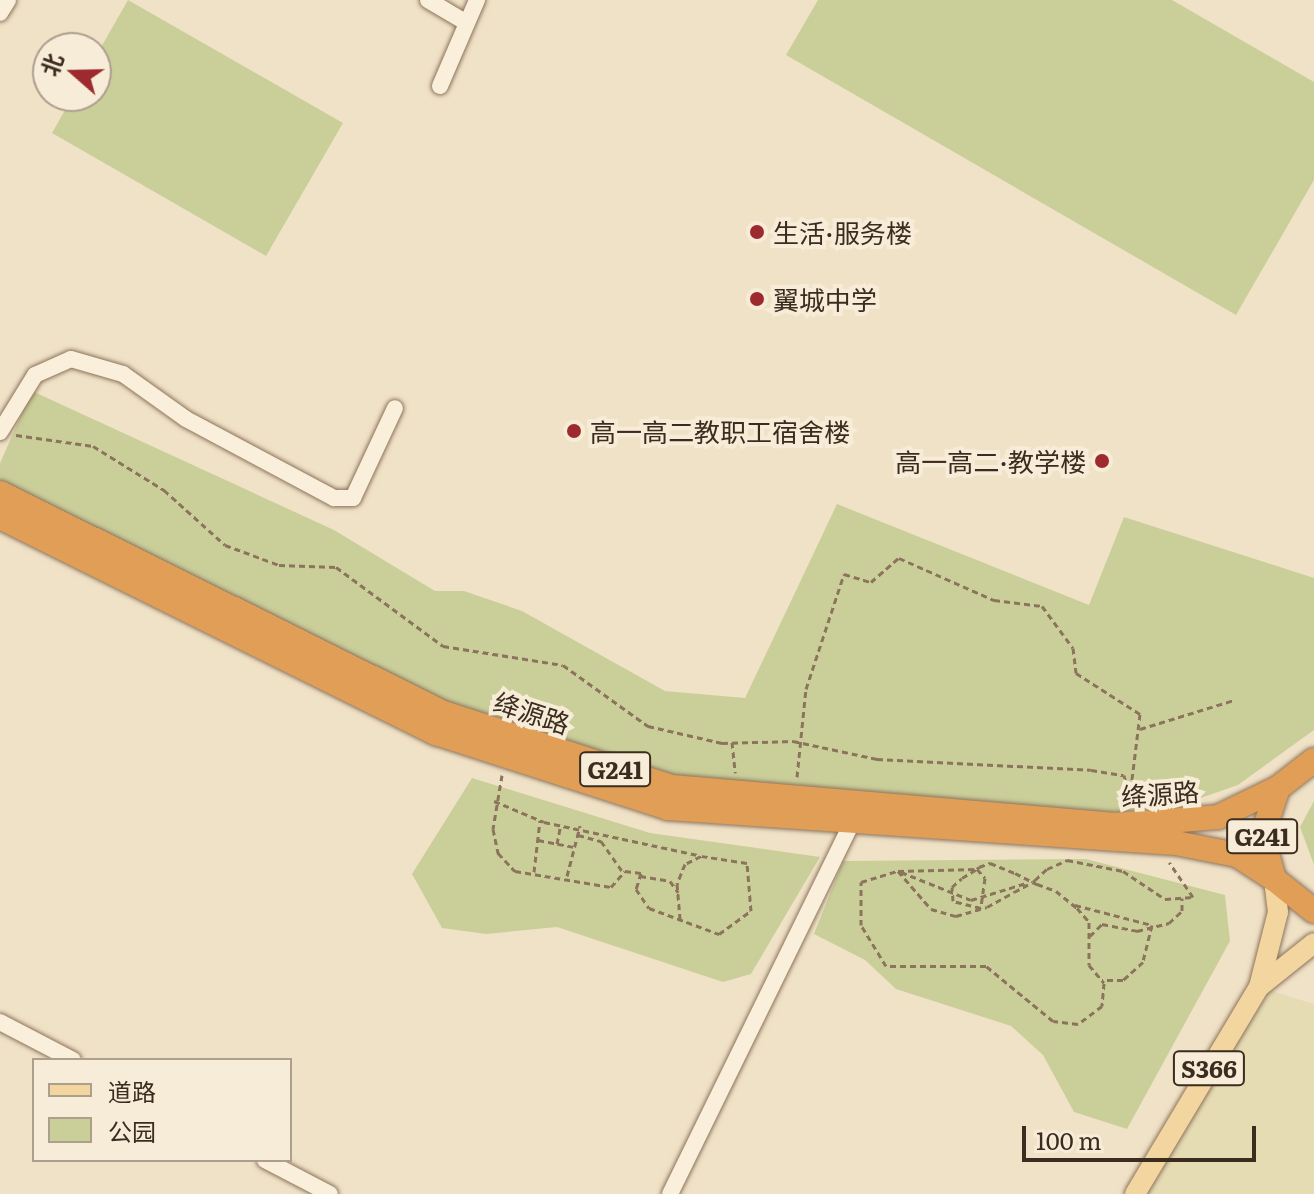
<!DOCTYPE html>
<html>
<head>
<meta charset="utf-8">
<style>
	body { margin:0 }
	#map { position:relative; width:1314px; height:1194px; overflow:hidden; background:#f0e2c7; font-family:Literata,"Noto Sans SC",serif }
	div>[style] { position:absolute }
	.farmland>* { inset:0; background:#e6dcb4 }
	.green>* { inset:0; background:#cacf9a }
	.path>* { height:3px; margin-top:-1.5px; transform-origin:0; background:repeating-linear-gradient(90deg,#8c745c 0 6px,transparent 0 10px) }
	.roads { filter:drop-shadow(0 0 2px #8c745c) drop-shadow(0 0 2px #8c745c) }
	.minor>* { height:16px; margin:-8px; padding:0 8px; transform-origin:8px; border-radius:8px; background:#faefdb }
	.major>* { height:20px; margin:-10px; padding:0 10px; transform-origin:10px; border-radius:10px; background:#f3d59f }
	.highway>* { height:24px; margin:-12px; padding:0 12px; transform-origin:12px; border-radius:12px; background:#e09e57 }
	.dots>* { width:22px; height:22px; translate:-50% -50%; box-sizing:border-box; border:4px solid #f7ecd7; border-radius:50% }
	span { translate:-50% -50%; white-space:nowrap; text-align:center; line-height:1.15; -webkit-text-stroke:8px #f7ecd7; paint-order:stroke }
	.shield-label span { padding:2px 6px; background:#f7ecd7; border:2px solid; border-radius:6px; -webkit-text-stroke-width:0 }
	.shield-label { font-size:24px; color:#3c2c20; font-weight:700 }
	.poi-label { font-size:26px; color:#3c2c20 }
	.left { translate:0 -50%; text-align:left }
	.right { translate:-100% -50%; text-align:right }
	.street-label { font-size:26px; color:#3c2c20 }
	.legend { position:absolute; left:32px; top:1058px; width:260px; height:104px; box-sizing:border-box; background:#f7ecd7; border:2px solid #ac9f8e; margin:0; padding:10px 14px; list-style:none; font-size:24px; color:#3c2c20 }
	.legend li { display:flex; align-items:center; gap:16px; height:40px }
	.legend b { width:40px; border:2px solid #ac9f8e }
	.north { position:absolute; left:32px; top:32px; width:80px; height:80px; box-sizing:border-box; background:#f7ecd7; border:2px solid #ac9f8e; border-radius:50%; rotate:290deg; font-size:22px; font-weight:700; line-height:32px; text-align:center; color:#3c2c20 }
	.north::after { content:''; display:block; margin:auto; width:28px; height:36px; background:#9d2a2f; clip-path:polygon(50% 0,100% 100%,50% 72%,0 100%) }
	.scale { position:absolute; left:1022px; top:1126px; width:234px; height:36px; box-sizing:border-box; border:4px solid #3c2c20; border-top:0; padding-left:10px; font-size:24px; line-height:28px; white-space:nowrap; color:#3c2c20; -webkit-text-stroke:6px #f7ecd7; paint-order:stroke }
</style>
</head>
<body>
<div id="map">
	<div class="farmland">
		<div style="clip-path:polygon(1259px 987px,1314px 1004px,1314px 1194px,1135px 1194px)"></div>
	</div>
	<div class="green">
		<div style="clip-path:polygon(128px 0,343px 123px,266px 256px,52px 133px,73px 96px,96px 96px,96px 56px)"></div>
		<div style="clip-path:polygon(818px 0,1172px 0,1314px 82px,1314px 180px,1236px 315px,786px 55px)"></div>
		<div style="clip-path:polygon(32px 391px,334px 530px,435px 591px,464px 591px,522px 611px,665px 691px,745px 698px,837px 504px,1089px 605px,1124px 517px,1314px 578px,1314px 730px,1238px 785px,1178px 806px,1107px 813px,720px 785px,641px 771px,442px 705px,0 482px,0 463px)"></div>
		<div style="clip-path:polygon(472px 778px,650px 833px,820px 857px,751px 974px,723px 982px,557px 927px,486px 934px,442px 928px,412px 874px)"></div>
		<div style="clip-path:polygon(1314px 801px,1314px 865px,1300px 827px)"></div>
		<div style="clip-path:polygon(1086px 859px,1225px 895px,1230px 941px,1127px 1129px,1074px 1112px,1043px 1055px,1011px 1026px,896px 989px,865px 960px,814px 934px,843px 861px)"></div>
	</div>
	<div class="path">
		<div style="left:16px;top:435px;width:78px;rotate:8.1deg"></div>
		<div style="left:93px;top:446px;width:84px;rotate:31.8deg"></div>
		<div style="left:164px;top:490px;width:82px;rotate:42deg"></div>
		<div style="left:225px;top:545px;width:58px;rotate:20.3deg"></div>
		<div style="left:279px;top:565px;width:57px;rotate:2deg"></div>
		<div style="left:336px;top:567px;width:133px;rotate:36.4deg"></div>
		<div style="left:443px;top:646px;width:121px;rotate:9deg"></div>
		<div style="left:563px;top:665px;width:105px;rotate:35.7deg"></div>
		<div style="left:648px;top:726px;width:76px;rotate:12.9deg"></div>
		<div style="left:722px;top:743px;width:71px;rotate:-1.6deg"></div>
		<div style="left:793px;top:741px;width:86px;rotate:12.1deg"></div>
		<div style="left:877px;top:759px;width:214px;rotate:2.9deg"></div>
		<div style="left:1091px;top:770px;width:33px;rotate:9deg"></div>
		<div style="left:1124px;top:775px;width:29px;rotate:76deg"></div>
		<div style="left:1140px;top:729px;width:98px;rotate:-17.1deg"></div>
		<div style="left:732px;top:742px;width:31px;rotate:84deg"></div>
		<div style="left:502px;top:775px;width:55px;rotate:99.5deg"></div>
		<div style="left:493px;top:829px;width:25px;rotate:78deg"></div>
		<div style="left:498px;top:853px;width:25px;rotate:47deg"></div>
		<div style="left:515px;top:871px;width:97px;rotate:9.5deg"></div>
		<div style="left:611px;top:887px;width:21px;rotate:-49deg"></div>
		<div style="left:625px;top:871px;width:16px;rotate:7deg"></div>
		<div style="left:641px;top:873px;width:17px;rotate:107deg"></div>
		<div style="left:636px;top:889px;width:23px;rotate:56deg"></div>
		<div style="left:649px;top:908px;width:75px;rotate:20.4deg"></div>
		<div style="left:719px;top:934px;width:39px;rotate:-36deg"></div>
		<div style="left:751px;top:911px;width:48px;rotate:-94.8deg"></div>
		<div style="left:747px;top:863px;width:47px;rotate:-171.3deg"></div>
		<div style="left:701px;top:856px;width:18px;rotate:153deg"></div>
		<div style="left:685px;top:864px;width:22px;rotate:112deg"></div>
		<div style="left:677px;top:884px;width:35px;rotate:85deg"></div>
		<div style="left:797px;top:777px;width:88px;rotate:-84.2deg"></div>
		<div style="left:806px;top:689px;width:121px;rotate:-71.7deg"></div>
		<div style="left:844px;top:574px;width:28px;rotate:17deg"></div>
		<div style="left:871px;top:582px;width:37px;rotate:-41deg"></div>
		<div style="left:899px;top:558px;width:104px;rotate:23.9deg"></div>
		<div style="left:994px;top:600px;width:48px;rotate:7.1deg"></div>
		<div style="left:1042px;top:606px;width:52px;rotate:53.6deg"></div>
		<div style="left:1073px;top:648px;width:25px;rotate:83deg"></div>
		<div style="left:1076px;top:673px;width:76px;rotate:32.6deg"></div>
		<div style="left:1140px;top:714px;width:83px;rotate:97deg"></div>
		<div style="left:494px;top:801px;width:54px;rotate:22.8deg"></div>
		<div style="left:544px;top:822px;width:157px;rotate:12.1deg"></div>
		<div style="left:578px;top:835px;width:24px;rotate:15deg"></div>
		<div style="left:601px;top:841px;width:39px;rotate:55deg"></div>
		<div style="left:538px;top:840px;width:36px;rotate:11deg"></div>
		<div style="left:557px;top:844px;width:20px;rotate:-79deg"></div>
		<div style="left:898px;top:871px;width:79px;rotate:-1.5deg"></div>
		<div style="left:977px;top:869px;width:12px;rotate:48deg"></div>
		<div style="left:985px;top:878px;width:30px;rotate:98deg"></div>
		<div style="left:981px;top:908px;width:29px;rotate:-166deg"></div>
		<div style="left:953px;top:901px;width:14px;rotate:-94deg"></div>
		<div style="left:952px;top:887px;width:13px;rotate:-42deg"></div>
		<div style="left:962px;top:878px;width:17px;rotate:-31deg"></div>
		<div style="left:977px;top:869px;width:3px;rotate:-45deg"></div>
		<div style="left:979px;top:867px;width:12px;rotate:-20deg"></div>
		<div style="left:990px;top:863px;width:27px;rotate:22deg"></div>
		<div style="left:1015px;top:873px;width:25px;rotate:27deg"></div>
		<div style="left:1037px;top:884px;width:20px;rotate:20deg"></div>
		<div style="left:1056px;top:891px;width:27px;rotate:39deg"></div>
		<div style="left:1077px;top:908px;width:18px;rotate:49deg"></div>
		<div style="left:1089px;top:922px;width:43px;rotate:90deg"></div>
		<div style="left:1089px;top:965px;width:23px;rotate:50deg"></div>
		<div style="left:1104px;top:983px;width:23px;rotate:95deg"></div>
		<div style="left:1102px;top:1006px;width:30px;rotate:143deg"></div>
		<div style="left:1078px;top:1024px;width:25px;rotate:-173deg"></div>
		<div style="left:1053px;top:1021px;width:87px;rotate:-140.6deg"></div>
		<div style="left:986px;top:966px;width:100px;rotate:180deg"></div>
		<div style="left:886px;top:966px;width:48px;rotate:-121.4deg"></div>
		<div style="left:861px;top:925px;width:43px;rotate:-90deg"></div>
		<div style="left:861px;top:882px;width:39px;rotate:-17deg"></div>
		<div style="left:898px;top:871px;width:50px;rotate:49deg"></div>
		<div style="left:931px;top:909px;width:26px;rotate:16deg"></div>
		<div style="left:956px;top:916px;width:32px;rotate:-16deg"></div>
		<div style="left:987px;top:907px;width:31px;rotate:-29deg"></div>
		<div style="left:1014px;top:892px;width:21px;rotate:-28deg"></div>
		<div style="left:1033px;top:882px;width:3px;rotate:-45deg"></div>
		<div style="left:1035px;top:880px;width:16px;rotate:-43deg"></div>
		<div style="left:1047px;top:869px;width:22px;rotate:-24deg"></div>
		<div style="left:1067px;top:860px;width:57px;rotate:11.1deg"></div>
		<div style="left:1123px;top:871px;width:50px;rotate:33.7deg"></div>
		<div style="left:1165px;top:899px;width:28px;rotate:-4deg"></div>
		<div style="left:1193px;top:897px;width:42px;rotate:-124.4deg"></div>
		<div style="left:534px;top:872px;width:52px;rotate:-83.4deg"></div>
		<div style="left:901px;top:872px;width:75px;rotate:21.8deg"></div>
		<div style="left:971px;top:900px;width:58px;rotate:-17.2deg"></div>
		<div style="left:567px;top:876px;width:52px;rotate:-75.4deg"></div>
		<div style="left:640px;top:876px;width:30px;rotate:9deg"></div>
		<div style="left:670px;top:881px;width:14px;rotate:54deg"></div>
		<div style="left:1075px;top:905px;width:80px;rotate:14.6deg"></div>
		<div style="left:1152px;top:925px;width:38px;rotate:104deg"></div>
		<div style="left:1143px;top:962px;width:27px;rotate:138deg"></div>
		<div style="left:1123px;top:980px;width:21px;rotate:180deg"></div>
		<div style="left:1090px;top:936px;width:17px;rotate:-45deg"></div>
		<div style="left:1102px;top:924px;width:36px;rotate:11deg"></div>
		<div style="left:1137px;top:931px;width:33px;rotate:-14deg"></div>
		<div style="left:1169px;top:923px;width:18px;rotate:-43deg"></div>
		<div style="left:1182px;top:911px;width:13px;rotate:-90deg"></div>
	</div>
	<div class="roads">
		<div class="minor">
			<div style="left:428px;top:0;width:43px;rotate:30.7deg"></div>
			<div style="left:0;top:13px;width:15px;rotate:-58deg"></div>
			<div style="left:440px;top:86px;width:94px;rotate:-66.7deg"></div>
			<div style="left:0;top:432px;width:67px;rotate:-58.4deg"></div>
			<div style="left:35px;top:375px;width:39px;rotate:-24deg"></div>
			<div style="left:71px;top:359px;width:54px;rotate:16.1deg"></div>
			<div style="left:123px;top:374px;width:77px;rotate:35.5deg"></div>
			<div style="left:186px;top:419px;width:168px;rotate:28.1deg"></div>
			<div style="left:334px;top:498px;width:19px"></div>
			<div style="left:353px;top:498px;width:99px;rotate:-65deg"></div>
			<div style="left:0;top:1022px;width:82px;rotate:27.5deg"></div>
			<div style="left:265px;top:1160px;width:73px;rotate:27.6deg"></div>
			<div style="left:670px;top:1194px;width:413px;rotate:-63.9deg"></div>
		</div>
		<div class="major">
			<div style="left:1259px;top:987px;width:70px;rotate:-38.7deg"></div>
			<div style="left:1135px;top:1194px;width:241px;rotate:-59.1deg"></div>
			<div style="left:1259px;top:987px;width:77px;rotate:-75.8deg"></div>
			<div style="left:1278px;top:912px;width:33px;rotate:-97deg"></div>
		</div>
		<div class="highway">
			<div style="left:0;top:493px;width:496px;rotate:26.4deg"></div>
			<div style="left:444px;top:713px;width:240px;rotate:18deg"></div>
			<div style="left:672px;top:787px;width:445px;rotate:4.9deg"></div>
			<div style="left:1115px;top:825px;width:103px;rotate:-4.4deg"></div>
			<div style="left:1218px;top:817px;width:67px;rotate:-25.8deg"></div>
			<div style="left:0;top:517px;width:487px;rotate:26.4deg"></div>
			<div style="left:436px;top:733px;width:244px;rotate:17.9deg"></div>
			<div style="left:668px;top:808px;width:509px;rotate:3.94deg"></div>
			<div style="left:1176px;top:843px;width:62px;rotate:11.1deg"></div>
			<div style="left:1237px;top:855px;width:44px;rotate:33deg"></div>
			<div style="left:1314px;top:760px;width:46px;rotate:142.1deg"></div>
			<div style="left:1278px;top:788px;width:51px;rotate:108.4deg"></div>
			<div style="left:1262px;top:836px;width:45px;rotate:74.4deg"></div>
			<div style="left:1274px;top:879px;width:51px;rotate:38.7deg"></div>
		</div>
	</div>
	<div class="dots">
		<div style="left:757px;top:232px;background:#9d2a2f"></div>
		<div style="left:757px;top:299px;background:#9d2a2f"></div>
		<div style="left:574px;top:431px;background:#9d2a2f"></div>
		<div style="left:1102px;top:461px;background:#9d2a2f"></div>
	</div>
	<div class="shield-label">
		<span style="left:615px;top:769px">G241</span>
		<span style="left:1262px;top:836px">G241</span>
		<span style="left:1209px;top:1068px">S366</span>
	</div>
	<div class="poi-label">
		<span class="left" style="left:773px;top:232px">生活·服务楼</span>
		<span class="left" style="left:773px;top:299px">翼城中学</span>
		<span class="left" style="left:590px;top:431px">高一高二教职工宿舍楼</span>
		<span class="right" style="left:1086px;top:461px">高一高二·教学楼</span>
	</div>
	<div class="street-label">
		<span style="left:532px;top:712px;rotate:18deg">绛源路</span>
		<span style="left:1160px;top:793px;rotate:-4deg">绛源路</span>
	</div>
	<ul class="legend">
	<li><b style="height:10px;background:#f3d59f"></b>道路</li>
	<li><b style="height:22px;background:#cacf9a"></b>公园</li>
	</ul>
	<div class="north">北</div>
	<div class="scale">100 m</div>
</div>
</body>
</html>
